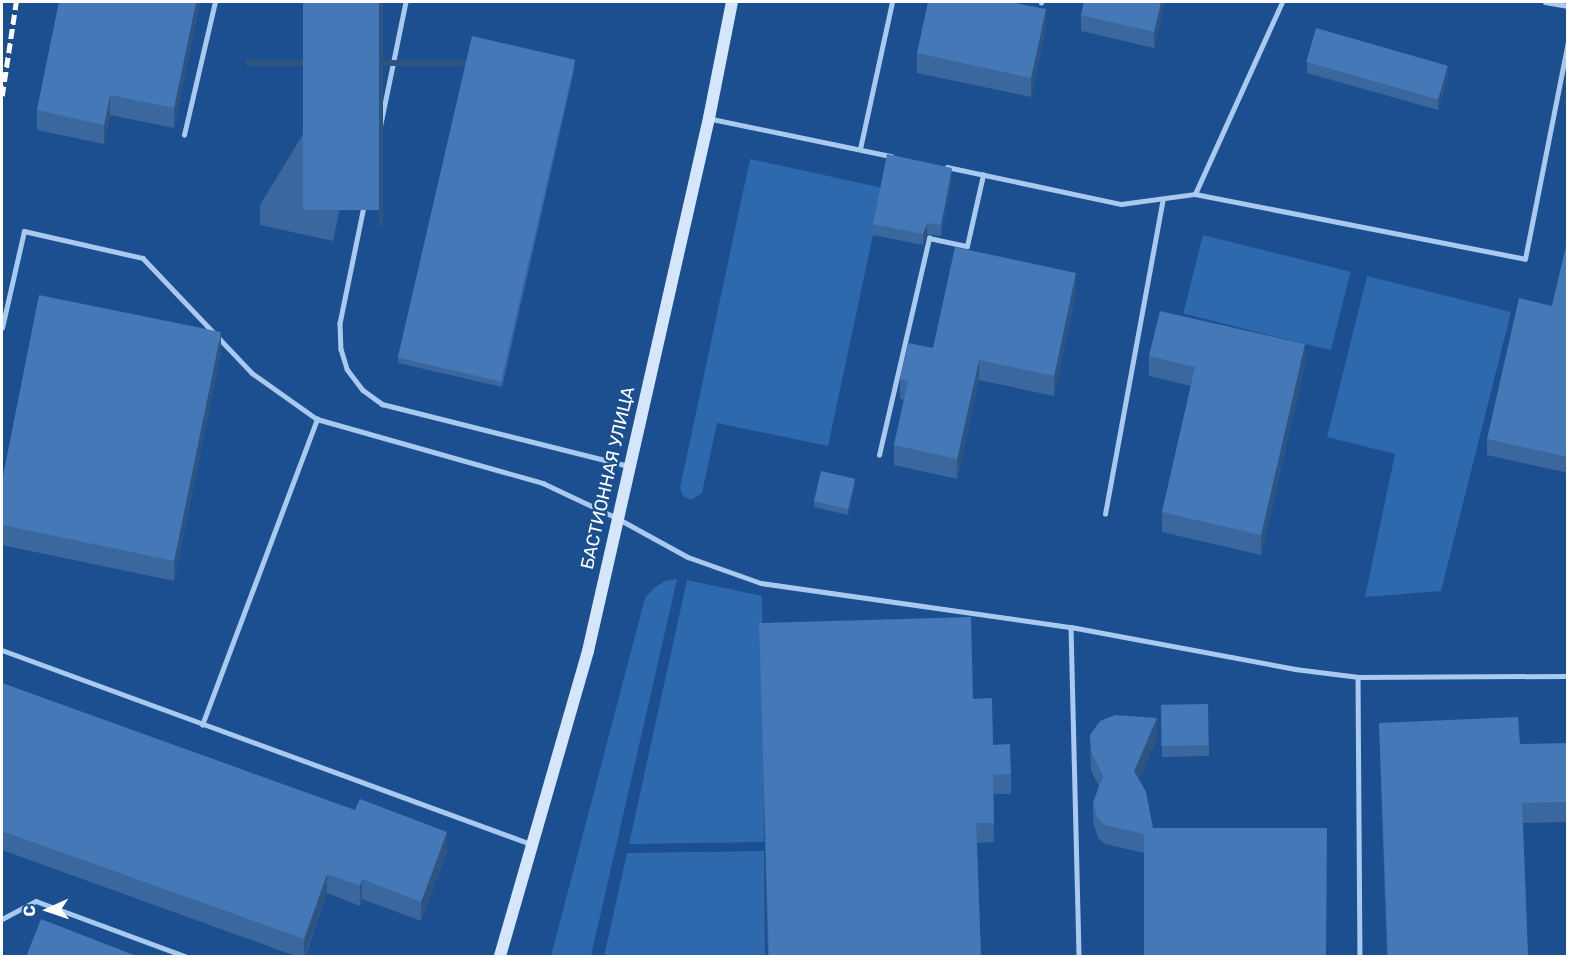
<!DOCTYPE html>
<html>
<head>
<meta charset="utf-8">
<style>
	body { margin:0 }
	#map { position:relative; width:1569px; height:958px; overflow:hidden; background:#1b4f8f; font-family:Rubik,sans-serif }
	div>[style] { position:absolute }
	.green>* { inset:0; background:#2e69ad; transform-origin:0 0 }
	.service>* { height:4.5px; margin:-2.25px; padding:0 2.25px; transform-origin:2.25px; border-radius:2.25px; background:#a9c9ee }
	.secondary>* { height:12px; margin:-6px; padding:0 6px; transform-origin:6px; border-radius:6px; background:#d6e6fa }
	.rail>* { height:4.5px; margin-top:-2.25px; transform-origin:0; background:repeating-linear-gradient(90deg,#fff 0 10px,transparent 0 14.5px) }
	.wall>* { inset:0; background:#3a679d }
	.shaded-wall>* { inset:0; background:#305480; transform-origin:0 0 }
	.building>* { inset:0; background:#4478b7; transform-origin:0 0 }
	span { translate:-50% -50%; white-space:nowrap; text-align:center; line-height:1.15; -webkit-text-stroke:5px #1b4f8f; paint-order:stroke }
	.street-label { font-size:18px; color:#fff }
	.frame { position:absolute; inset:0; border:3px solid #fff; pointer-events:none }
	.north { position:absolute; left:18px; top:880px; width:60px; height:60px; -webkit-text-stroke:4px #1b4f8f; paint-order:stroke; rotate:267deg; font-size:16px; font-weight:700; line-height:24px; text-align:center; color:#fff }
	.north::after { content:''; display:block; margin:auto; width:21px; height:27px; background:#fff; clip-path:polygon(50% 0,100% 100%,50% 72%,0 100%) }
</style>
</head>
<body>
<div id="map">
	<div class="green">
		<div style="clip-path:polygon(750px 159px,883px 188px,828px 446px,717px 423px,702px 493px,691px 500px,683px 496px,680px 488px)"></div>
		<div style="left:1203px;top:235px;width:152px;height:81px;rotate:14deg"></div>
		<div style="clip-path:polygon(1367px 276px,1511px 312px,1441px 591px,1365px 597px,1395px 454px,1327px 437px)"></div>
		<div style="clip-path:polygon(677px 579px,591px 956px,551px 956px,645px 598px,654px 588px,665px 581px)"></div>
		<div style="clip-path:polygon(687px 580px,762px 596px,764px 842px,629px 844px)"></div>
		<div style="clip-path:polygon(764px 851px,765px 956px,604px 956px,627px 853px)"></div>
	</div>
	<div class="service">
		<div style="left:406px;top:2px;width:328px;rotate:101.6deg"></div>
		<div style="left:340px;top:323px;width:26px;rotate:88deg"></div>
		<div style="left:341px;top:349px;width:21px;rotate:73deg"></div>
		<div style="left:347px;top:369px;width:26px;rotate:53deg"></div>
		<div style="left:363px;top:390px;width:24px;rotate:36deg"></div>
		<div style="left:382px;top:404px;width:255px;rotate:14.1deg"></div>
		<div style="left:1545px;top:2px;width:23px;rotate:10deg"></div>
		<div style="left:1041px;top:3px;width:1px;rotate:-90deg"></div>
		<div style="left:712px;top:119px;width:183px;rotate:11.7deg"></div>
		<div style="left:184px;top:135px;width:137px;rotate:-76.9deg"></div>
		<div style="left:860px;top:149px;width:150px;rotate:-77.7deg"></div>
		<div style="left:947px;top:167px;width:178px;rotate:12deg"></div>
		<div style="left:1121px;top:204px;width:75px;rotate:-7.7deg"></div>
		<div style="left:1195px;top:194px;width:336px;rotate:11.1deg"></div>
		<div style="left:1525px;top:259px;width:222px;rotate:-78.8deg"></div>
		<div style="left:1195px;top:194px;width:211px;rotate:-65.6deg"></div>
		<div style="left:2px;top:328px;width:99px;rotate:-77.2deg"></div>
		<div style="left:24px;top:231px;width:122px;rotate:12.8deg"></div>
		<div style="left:143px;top:258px;width:158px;rotate:46.5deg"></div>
		<div style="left:252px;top:373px;width:80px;rotate:35.3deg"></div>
		<div style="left:317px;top:419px;width:235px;rotate:15.8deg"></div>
		<div style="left:543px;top:483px;width:82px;rotate:25.3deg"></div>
		<div style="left:617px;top:518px;width:81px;rotate:28.8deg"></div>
		<div style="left:688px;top:557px;width:77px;rotate:19.6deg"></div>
		<div style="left:761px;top:583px;width:313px;rotate:8.1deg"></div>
		<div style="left:1071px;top:627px;width:329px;rotate:88.6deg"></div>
		<div style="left:879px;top:455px;width:223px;rotate:-77deg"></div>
		<div style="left:929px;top:238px;width:39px;rotate:12deg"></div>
		<div style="left:967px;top:246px;width:73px;rotate:-77.3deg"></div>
		<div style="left:1105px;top:514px;width:320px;rotate:-79.6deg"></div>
		<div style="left:1071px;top:627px;width:228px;rotate:10.6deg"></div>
		<div style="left:1295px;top:669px;width:64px;rotate:7.2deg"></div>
		<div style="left:1358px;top:677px;width:210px;rotate:-0.3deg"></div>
		<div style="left:2px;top:650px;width:563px;rotate:20.14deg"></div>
		<div style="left:1358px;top:677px;width:279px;rotate:89.6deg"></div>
		<div style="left:202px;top:725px;width:327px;rotate:-69.4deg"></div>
		<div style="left:2px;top:919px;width:38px;rotate:-28deg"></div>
		<div style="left:36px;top:901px;width:159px;rotate:20.3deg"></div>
	</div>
	<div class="secondary">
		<div style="left:500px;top:956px;width:317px;rotate:-73.9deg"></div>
		<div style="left:588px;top:651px;width:547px;rotate:-77.21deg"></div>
		<div style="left:709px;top:118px;width:118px;rotate:-78.8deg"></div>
	</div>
	<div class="rail">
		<div style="left:2px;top:96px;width:95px;rotate:-81.5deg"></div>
	</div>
	<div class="wall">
		<div style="clip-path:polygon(59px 2px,200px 2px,174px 128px,110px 115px,104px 144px,37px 130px,37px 110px)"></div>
		<div style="clip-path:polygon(383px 2px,333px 241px,260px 225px,260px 205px)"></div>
		<div style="clip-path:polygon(1084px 2px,1165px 2px,1154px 48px,1081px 31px,1081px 15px)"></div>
		<div style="clip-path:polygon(1046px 29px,1031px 97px,917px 73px,917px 53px)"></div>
		<div style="clip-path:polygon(1307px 62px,1448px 77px,1438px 110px,1307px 73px)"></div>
		<div style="clip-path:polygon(575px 66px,502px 387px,398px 363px,398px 358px)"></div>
		<div style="clip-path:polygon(952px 179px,941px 236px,927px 234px,923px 245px,873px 235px,873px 224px)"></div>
		<div style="clip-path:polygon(1568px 238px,1568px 473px,1487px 455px,1487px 439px,1552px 306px)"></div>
		<div style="clip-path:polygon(1076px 293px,1054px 396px,979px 380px,957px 479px,894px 465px,894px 445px,904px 400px,900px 399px,900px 379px,933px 348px)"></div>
		<div style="clip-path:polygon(221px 352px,174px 581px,2px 545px,2px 481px)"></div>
		<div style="clip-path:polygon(1149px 356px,1305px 364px,1261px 555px,1162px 532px,1162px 512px,1191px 386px,1149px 376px)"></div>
		<div style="clip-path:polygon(855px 484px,848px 515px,814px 507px,814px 501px)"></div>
		<div style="clip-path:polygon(759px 623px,973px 699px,993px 745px,1011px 774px,1011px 794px,993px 794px,994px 842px,977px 843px,981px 957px,768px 957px)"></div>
		<div style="clip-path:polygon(2px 683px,447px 851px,421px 921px,362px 899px,360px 906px,327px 893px,305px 957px,298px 957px,2px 850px)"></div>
		<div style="clip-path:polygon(1161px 716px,1209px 745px,1209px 756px,1162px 757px)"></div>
		<div style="clip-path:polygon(1379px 723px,1520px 744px,1568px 766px,1568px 822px,1523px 823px,1528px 957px,1387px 957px)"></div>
		<div style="clip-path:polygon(1090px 735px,1157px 738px,1139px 779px,1146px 792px,1144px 853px,1105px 844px,1098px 838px,1093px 822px,1093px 803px,1099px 786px,1091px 771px)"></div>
	</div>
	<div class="shaded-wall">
		<div style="clip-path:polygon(196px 2px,200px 2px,174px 128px,174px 108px)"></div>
		<div style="left:379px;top:2px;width:4px;height:224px"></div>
		<div style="clip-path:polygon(1161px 2px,1165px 2px,1154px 48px,1154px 32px)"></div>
		<div style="clip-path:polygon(1046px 9px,1046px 29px,1031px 97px,1031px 78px)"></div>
		<div style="left:575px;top:60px;width:6px;height:329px;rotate:90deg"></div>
		<div style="clip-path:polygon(1448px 66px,1448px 77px,1438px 110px,1438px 99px)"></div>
		<div style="clip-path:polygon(110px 95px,110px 115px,104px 144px,104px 125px)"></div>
		<div style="clip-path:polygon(952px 168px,952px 179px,941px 236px,941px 225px)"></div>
		<div style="clip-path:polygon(927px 223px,927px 234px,923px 245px,923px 234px)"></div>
		<div style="clip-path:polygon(1076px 273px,1076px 293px,1054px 396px,1054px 376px)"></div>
		<div style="clip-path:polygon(221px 332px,221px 352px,174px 581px,174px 561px)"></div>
		<div style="clip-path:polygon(1305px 344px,1305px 364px,1261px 555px,1261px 535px)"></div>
		<div style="clip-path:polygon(979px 360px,979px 380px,957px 479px,957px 459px)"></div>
		<div style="clip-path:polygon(855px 479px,855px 484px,848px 515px,848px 509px)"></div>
		<div style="clip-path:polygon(1157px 718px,1157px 738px,1134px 790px,1134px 771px)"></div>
		<div style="clip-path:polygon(447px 832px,447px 851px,421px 921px,421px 902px)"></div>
		<div style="clip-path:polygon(327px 874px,327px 893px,304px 957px,304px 939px)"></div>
		<div style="clip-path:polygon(362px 879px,362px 899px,360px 906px,360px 886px)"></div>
	</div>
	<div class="building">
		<div style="clip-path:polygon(59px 2px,196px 2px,174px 108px,110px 95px,104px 125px,37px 110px)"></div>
		<div style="left:303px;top:2px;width:76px;height:208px"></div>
		<div style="clip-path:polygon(928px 2px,1010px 2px,1046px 9px,1031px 78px,917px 53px)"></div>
		<div style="clip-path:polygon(1084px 2px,1161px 2px,1154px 32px,1081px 15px)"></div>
		<div style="left:1316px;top:28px;width:137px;height:35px;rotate:16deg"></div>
		<div style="left:472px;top:36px;width:106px;height:330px;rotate:13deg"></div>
		<div style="clip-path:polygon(887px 154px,952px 168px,941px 225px,927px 223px,923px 234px,873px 224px)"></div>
		<div style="clip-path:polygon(1568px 238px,1568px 457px,1487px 439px,1519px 298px,1552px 306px)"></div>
		<div style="clip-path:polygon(955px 247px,1076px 273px,1054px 376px,979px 360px,957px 459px,894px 445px,908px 381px,900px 379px,908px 343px,933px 348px)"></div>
		<div style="clip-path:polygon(39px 295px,221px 332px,174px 561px,2px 525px,2px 481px)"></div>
		<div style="clip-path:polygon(1160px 311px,1305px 344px,1261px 535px,1162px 512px,1195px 367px,1149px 356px)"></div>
		<div style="left:821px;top:471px;width:35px;height:31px;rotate:13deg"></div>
		<div style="clip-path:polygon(971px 617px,973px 699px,992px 698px,993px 745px,1010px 744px,1011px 774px,993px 775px,994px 823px,976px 823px,981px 957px,769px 957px,759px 623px)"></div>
		<div style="clip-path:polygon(2px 683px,355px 810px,360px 799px,447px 832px,421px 902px,362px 879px,360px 886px,327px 874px,304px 939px,2px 831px)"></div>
		<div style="left:1208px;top:704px;width:41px;height:47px;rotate:89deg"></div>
		<div style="clip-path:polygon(1115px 715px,1157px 718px,1134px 771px,1146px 792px,1153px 828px,1327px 828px,1326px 957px,1144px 957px,1144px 834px,1105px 825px,1098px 819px,1093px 803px,1103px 776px,1091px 751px,1090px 735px,1100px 721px)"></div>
		<div style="clip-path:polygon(1518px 717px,1520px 744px,1567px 743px,1568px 802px,1522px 803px,1528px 957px,1388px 957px,1379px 723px)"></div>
		<div style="clip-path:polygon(41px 919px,139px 957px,26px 957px)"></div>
	</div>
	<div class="street-label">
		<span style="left:608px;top:478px;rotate:-77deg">БАСТИОННАЯ УЛИЦА</span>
	</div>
	<div class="frame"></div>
	<div class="north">С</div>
</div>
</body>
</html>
